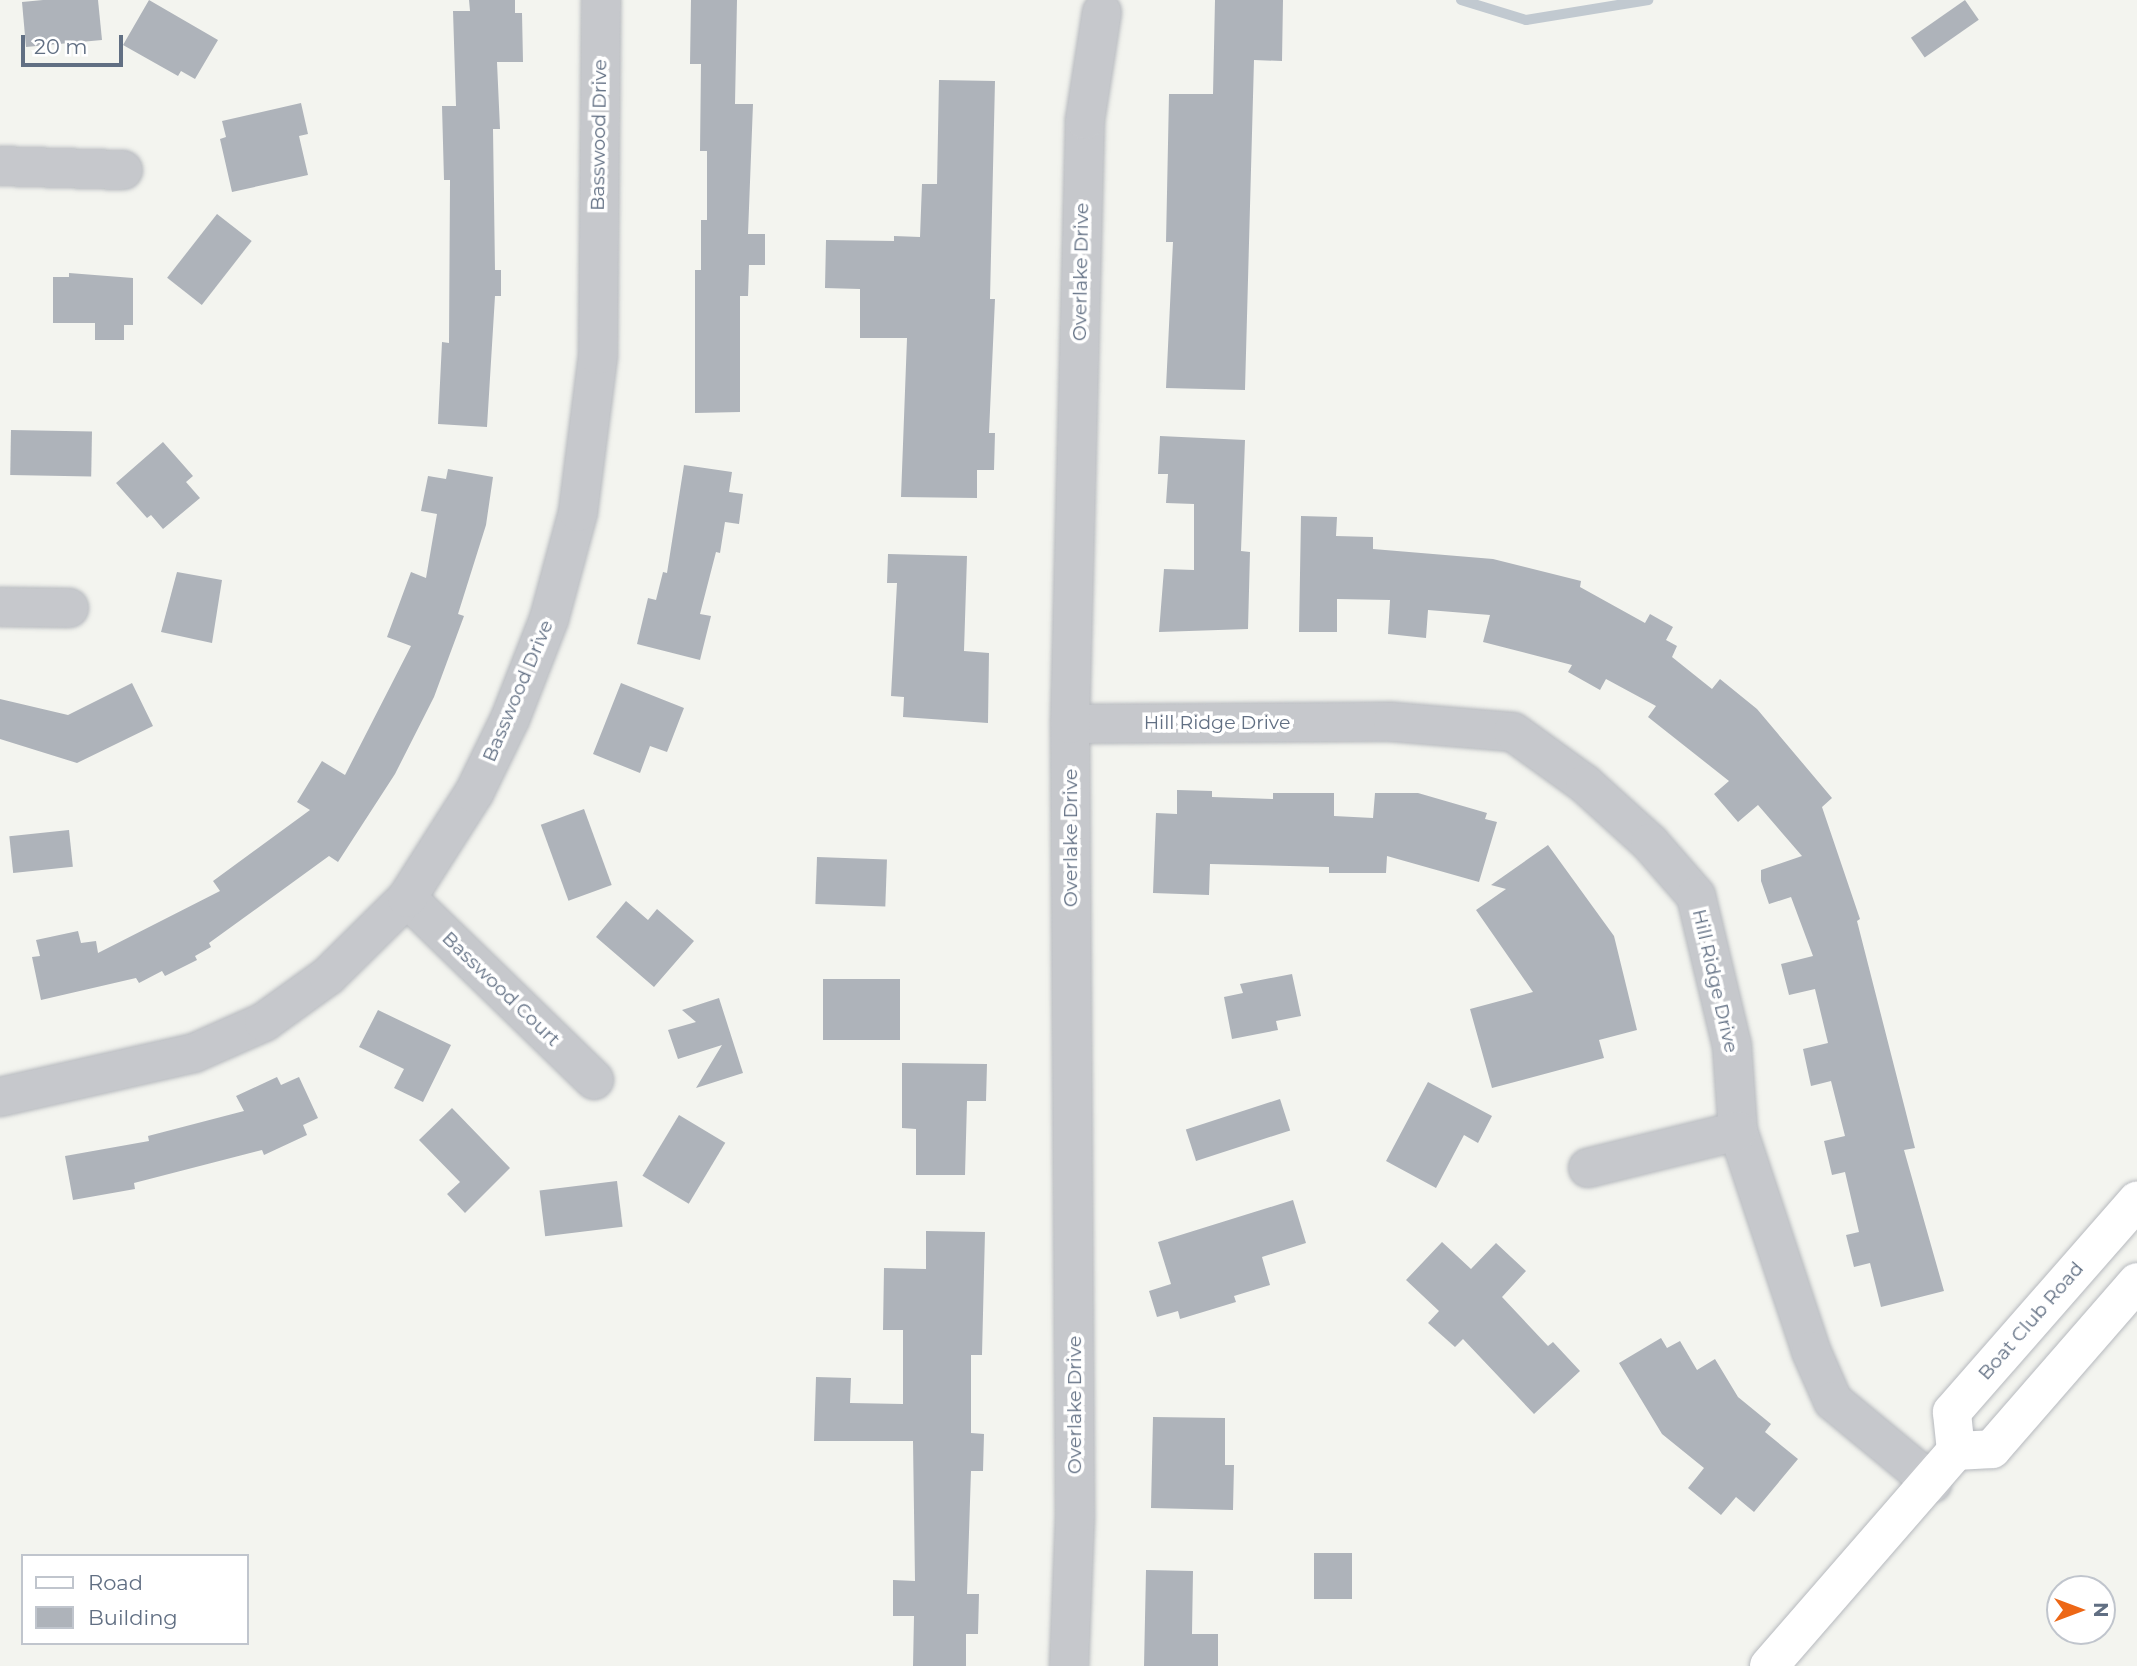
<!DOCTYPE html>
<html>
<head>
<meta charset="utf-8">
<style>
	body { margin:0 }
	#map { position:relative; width:2137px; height:1666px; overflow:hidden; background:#f3f4ef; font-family:Montserrat,sans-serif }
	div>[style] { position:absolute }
	.stream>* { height:10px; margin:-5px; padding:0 5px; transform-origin:5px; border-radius:5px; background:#c1c9d0 }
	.building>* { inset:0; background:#aeb3ba; transform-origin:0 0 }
	.roads { filter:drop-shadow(0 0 2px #b6b9be) drop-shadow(0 0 2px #b6b9be) }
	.minor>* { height:38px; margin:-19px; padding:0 19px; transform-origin:19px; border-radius:19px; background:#c6c8cc }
	.major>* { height:38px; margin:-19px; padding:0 19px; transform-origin:19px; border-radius:19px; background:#fff }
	span { translate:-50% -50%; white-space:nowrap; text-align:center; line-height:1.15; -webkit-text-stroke:7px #fff; paint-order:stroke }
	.street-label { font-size:19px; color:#616f83 }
	.legend { position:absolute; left:21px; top:1554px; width:228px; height:91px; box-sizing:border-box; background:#fff; border:2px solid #c0c5cd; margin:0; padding:9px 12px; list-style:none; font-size:21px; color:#616f83 }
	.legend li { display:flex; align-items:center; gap:14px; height:35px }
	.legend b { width:35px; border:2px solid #c0c5cd }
	.north { position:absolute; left:2046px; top:1575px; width:70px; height:70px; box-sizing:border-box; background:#fff; border:2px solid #c0c5cd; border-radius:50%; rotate:90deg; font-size:19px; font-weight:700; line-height:28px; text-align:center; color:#616f83 }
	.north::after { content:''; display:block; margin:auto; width:24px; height:32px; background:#ed6716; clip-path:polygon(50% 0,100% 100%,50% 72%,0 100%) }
	.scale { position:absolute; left:21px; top:35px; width:102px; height:32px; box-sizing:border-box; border:4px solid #616f83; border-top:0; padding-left:9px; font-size:21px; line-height:24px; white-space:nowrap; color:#616f83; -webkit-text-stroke:5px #fff; paint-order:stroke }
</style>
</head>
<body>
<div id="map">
	<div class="stream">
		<div style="left:1461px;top:0;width:68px;rotate:17.1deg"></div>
		<div style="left:1526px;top:20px;width:124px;rotate:-9.3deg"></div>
	</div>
	<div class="building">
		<div style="clip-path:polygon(43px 0,98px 0,102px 40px,26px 47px,22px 2px)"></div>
		<div style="clip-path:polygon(149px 0,218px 40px,195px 79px,181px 71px,178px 76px,123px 45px)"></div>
		<div style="clip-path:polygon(469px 0,515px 0,515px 13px,522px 13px,523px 62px,497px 62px,500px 129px,493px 129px,495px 270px,501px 270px,501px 296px,495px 296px,487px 427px,438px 424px,442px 342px,449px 343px,450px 180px,444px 180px,442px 106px,456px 106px,453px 11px,470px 11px)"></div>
		<div style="clip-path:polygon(691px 0,737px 0,735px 104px,753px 104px,748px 234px,765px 234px,765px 265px,749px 265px,748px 296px,740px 296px,740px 412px,695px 413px,695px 270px,701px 270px,701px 220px,707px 220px,707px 151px,700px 151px,701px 64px,690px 64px)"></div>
		<div style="clip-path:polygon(1215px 0,1283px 0,1282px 61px,1254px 60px,1245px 390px,1166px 388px,1173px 242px,1166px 242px,1169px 94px,1213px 94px)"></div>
		<div style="left:1965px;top:0;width:24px;height:66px;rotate:55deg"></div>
		<div style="clip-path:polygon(939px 80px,995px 81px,990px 299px,995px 299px,989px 433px,995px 433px,994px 470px,977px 470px,977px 498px,901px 497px,907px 338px,860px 338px,860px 289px,825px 288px,826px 240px,894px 241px,894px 236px,920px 237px,922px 184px,937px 184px)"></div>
		<div style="clip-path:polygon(301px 103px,308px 134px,299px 136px,308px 175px,232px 192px,220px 139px,226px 137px,222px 121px)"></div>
		<div style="left:217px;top:214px;width:44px;height:81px;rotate:38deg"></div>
		<div style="clip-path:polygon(69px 273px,133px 278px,133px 325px,124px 325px,124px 340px,95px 340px,95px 323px,53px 323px,53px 277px,69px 277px)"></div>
		<div style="left:11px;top:430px;width:81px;height:45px;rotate:1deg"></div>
		<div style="clip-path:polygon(1160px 436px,1245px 440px,1241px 551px,1250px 552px,1248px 629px,1159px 632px,1164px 569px,1194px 570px,1194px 504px,1166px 503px,1168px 474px,1158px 474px)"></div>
		<div style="clip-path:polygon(163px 442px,193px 476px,186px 482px,200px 498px,163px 529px,151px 515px,147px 518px,116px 483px)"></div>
		<div style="clip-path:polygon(684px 465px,732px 472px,729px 492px,743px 494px,739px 524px,725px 522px,720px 553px,716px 552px,700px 614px,711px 616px,700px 660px,637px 644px,648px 598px,656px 600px,663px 572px,667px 573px)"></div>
		<div style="clip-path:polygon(448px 469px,493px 477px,486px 525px,458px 614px,464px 616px,434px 697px,395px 774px,338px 862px,329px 856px,209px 943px,211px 947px,195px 956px,197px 960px,165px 976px,162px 971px,139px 983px,136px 978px,41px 1000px,32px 957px,40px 956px,36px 940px,78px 931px,81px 943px,96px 941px,98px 953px,220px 891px,213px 881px,310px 810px,297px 802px,322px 761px,345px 775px,411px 646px,387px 637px,411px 572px,426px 578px,437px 514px,421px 511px,428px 476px,446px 479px)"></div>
		<div style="clip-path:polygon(1301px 516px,1337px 517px,1336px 536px,1373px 537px,1373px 549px,1493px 559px,1581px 581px,1580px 587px,1645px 623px,1650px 614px,1673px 627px,1666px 640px,1677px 646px,1672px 657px,1712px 689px,1720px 679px,1757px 709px,1832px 798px,1822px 807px,1860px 919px,1857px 921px,1915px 1148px,1904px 1150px,1944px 1291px,1881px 1307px,1870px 1263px,1854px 1267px,1846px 1235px,1859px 1232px,1845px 1172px,1832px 1175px,1824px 1141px,1845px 1136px,1831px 1081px,1811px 1086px,1803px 1049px,1828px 1043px,1815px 989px,1789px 995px,1781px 964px,1813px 956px,1791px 897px,1769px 904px,1761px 881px,1761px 870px,1802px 856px,1758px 805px,1738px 822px,1714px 794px,1729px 781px,1648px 717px,1656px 706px,1606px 679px,1600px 690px,1568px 672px,1572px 665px,1483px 642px,1490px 615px,1428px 610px,1426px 638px,1388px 634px,1390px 600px,1337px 599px,1337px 632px,1299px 632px)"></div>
		<div style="clip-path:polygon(888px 554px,967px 556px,964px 651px,989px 653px,988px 723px,903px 717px,904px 697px,891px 696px,897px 583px,887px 583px)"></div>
		<div style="clip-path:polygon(177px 572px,222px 580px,212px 643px,161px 632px)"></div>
		<div style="clip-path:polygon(132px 683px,153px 726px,77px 763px,0 739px,0 699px,68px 715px)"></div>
		<div style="clip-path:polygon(621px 683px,684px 708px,667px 752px,650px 746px,640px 773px,593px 754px)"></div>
		<div style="clip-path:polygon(1177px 790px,1212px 791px,1212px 797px,1273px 799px,1273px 793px,1334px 793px,1334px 816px,1373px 818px,1375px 793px,1418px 793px,1487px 813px,1485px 819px,1497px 822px,1479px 882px,1387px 856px,1386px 873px,1329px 873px,1329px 867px,1210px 864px,1209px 895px,1153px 893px,1156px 813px,1177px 814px)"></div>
		<div style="left:584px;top:809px;width:81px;height:46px;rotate:70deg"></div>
		<div style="left:69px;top:830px;width:37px;height:60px;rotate:84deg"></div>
		<div style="clip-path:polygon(1548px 845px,1614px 936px,1637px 1030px,1599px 1040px,1604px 1058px,1492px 1088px,1470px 1009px,1533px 992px,1476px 910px,1506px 889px,1491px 885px)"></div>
		<div style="left:817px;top:857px;width:70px;height:47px;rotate:2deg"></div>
		<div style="clip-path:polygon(626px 901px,648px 920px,657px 909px,694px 941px,654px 987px,596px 937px)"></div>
		<div style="clip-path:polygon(1292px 974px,1301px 1016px,1276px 1021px,1278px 1030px,1232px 1039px,1224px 997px,1243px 993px,1240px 984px)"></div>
		<div style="left:823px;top:979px;width:77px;height:61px"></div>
		<div style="clip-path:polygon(719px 998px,743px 1073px,696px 1088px,722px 1045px,678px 1059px,668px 1030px,696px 1022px,682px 1010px)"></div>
		<div style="clip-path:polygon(378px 1010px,451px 1045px,423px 1102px,394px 1088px,404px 1069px,359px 1047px)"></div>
		<div style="clip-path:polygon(902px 1063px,987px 1064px,986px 1101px,967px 1101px,965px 1175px,916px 1175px,916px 1129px,902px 1128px)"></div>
		<div style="clip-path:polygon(277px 1077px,281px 1085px,299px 1077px,318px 1118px,303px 1125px,307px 1135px,264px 1155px,262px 1150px,134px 1183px,135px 1189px,73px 1200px,65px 1156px,149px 1141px,148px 1136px,244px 1111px,236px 1096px)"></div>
		<div style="clip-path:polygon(1428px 1082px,1492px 1116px,1478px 1143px,1464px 1135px,1436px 1188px,1386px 1161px)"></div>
		<div style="left:1280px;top:1099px;width:33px;height:99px;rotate:72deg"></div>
		<div style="clip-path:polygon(452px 1108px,510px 1168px,465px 1213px,447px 1194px,460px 1182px,419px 1140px)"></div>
		<div style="left:679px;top:1115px;width:54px;height:71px;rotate:31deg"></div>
		<div style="left:617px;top:1181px;width:46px;height:78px;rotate:83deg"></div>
		<div style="clip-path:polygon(1293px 1200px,1306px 1243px,1262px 1257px,1270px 1285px,1234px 1296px,1236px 1302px,1180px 1319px,1178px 1311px,1157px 1317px,1149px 1291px,1171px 1284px,1158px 1242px)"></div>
		<div style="clip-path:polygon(926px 1231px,985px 1232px,982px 1355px,971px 1355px,971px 1433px,984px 1434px,983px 1471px,971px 1471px,967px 1594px,979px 1594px,978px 1634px,966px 1634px,966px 1666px,913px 1666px,914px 1616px,893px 1616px,893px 1580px,915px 1581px,913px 1441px,814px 1441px,816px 1377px,851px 1378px,850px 1403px,903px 1404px,903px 1330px,883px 1330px,884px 1268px,926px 1269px)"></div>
		<div style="clip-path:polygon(1442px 1242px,1471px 1269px,1496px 1243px,1526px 1271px,1502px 1297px,1548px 1346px,1553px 1342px,1580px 1371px,1534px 1414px,1463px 1339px,1455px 1347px,1428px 1323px,1439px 1311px,1406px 1280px)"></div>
		<div style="clip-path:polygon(1661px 1338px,1667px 1348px,1680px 1341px,1697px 1370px,1715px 1359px,1738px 1397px,1771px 1424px,1765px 1432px,1798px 1459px,1754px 1512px,1736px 1497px,1721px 1515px,1688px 1488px,1704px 1468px,1662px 1434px,1619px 1363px)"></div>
		<div style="clip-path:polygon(1153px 1417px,1225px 1418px,1225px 1465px,1234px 1465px,1233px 1510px,1151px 1508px)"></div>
		<div style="left:1314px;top:1553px;width:38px;height:46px"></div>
		<div style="clip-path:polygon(1146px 1570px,1193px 1571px,1192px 1634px,1218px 1634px,1218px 1666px,1144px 1666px)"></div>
	</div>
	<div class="roads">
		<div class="minor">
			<div style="left:0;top:166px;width:123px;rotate:1.9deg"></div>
			<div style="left:0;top:607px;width:69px;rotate:0.8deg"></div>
			<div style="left:1070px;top:724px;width:323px;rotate:-0.4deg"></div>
			<div style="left:1393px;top:722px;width:120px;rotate:4.8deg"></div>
			<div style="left:1513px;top:732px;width:89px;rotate:35.8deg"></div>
			<div style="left:1585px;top:784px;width:88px;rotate:42.2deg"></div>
			<div style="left:1650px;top:843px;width:70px;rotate:49deg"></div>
			<div style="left:1696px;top:896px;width:154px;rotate:76.5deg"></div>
			<div style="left:1732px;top:1046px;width:85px;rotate:86deg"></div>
			<div style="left:1738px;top:1131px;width:232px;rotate:71.6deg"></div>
			<div style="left:1811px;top:1351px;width:55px;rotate:66.3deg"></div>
			<div style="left:1833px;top:1401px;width:129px;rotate:39.6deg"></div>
			<div style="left:407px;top:898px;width:261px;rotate:44.2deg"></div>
			<div style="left:0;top:1097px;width:199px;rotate:-12.8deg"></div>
			<div style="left:194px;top:1053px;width:77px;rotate:-23.9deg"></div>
			<div style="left:264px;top:1022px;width:79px;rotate:-35.7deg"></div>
			<div style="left:328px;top:976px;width:111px;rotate:-44.6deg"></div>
			<div style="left:407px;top:898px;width:125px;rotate:-57.5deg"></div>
			<div style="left:474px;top:793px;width:82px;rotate:-64.1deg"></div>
			<div style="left:510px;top:719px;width:107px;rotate:-68.7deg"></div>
			<div style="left:549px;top:619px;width:111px;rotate:-74.8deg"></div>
			<div style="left:578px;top:512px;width:158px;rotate:-82.7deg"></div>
			<div style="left:598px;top:355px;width:355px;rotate:-89.5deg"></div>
			<div style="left:1588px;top:1168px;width:154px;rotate:-13.9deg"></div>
			<div style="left:1069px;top:1666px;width:150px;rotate:-87.7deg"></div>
			<div style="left:1075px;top:1516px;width:792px;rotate:-90.36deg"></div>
			<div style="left:1070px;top:724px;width:604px;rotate:-88.58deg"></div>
			<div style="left:1085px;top:120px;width:109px;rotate:-81.1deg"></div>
		</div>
		<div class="major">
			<div style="left:1956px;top:1451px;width:36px;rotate:-3deg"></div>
			<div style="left:1992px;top:1449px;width:221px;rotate:-49deg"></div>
			<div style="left:1769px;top:1666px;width:285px;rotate:-49deg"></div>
			<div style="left:1956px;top:1451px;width:39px;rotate:-96deg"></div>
			<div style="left:1952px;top:1412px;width:281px;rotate:-48.8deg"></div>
		</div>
	</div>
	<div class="street-label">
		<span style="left:599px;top:135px;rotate:-89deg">Basswood Drive</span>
		<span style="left:1081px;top:272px;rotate:-89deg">Overlake Drive</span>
		<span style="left:518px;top:691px;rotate:-67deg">Basswood Drive</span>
		<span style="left:1217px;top:723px">Hill Ridge Drive</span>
		<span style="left:1071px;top:838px;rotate:-90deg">Overlake Drive</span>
		<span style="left:1715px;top:981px;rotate:77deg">Hill Ridge Drive</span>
		<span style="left:501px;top:989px;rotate:44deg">Basswood Court</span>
		<span style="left:2031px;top:1321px;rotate:-49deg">Boat Club Road</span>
		<span style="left:1075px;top:1405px;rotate:-90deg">Overlake Drive</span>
	</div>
	<ul class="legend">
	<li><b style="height:9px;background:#fff"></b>Road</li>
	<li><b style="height:19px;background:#aeb3ba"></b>Building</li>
	</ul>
	<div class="north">N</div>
	<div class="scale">20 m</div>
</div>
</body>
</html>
